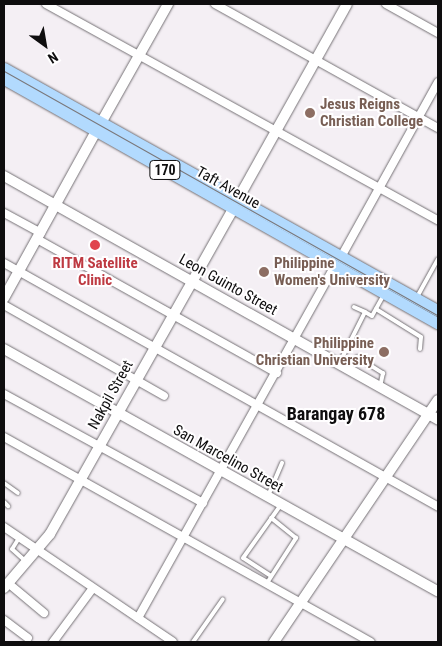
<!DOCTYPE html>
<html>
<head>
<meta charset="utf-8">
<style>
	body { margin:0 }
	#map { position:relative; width:442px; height:646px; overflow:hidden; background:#f4eff4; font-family:"Roboto Condensed",sans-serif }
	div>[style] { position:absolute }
	.roads { filter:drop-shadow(0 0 1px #757175) drop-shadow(0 0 1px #757175) }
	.lane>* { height:4px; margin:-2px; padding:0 2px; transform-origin:2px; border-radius:2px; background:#fff }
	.street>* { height:8px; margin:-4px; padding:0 4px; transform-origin:4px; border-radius:4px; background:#fff }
	.secondary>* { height:10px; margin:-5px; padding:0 5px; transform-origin:5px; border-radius:5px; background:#fff }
	.primary>* { height:11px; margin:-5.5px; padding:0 5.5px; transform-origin:5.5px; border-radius:5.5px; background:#b2dafe }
	.tram>* { height:1px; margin:-0.5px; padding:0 0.5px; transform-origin:0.5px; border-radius:0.5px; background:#7a777a }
	.dots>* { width:14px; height:14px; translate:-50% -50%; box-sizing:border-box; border:2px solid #fffeff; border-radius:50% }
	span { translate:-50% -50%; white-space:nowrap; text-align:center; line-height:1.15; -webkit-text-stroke:4px #fffeff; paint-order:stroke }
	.shield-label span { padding:1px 4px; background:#fffeff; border:1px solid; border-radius:4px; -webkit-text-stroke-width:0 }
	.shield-label { font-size:14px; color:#0e0d0e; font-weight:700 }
	.education-label { font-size:15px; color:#785e54; font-weight:700 }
	.left { translate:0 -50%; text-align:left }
	.right { translate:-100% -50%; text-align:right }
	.street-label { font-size:15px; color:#0e0d0e }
	.health-label { font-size:15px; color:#be3a42; font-weight:700 }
	.quarter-label { font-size:18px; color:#0e0d0e; font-weight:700 }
	.frame { position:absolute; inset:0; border:5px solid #0e0d0e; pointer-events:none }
	.north { position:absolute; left:20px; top:20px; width:50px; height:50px; -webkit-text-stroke:4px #fffeff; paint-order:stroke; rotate:148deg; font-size:14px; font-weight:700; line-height:20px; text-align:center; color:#0e0d0e }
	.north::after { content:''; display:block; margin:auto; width:18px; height:22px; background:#0e0d0e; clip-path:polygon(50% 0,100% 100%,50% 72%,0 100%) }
</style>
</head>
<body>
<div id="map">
	<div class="roads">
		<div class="lane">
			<div style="left:417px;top:297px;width:43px;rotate:-61.1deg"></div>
			<div style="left:354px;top:307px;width:12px;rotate:24deg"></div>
			<div style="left:376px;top:309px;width:53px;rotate:31.9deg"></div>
			<div style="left:421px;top:337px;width:12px;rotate:95deg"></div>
			<div style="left:343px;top:356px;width:49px;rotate:-63.4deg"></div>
			<div style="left:365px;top:312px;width:8px;rotate:30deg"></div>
			<div style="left:372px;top:316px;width:23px;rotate:-61deg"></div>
			<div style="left:357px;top:357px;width:31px;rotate:32deg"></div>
			<div style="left:383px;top:373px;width:14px;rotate:102deg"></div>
			<div style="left:4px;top:483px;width:17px;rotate:36deg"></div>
			<div style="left:268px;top:496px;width:36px;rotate:-67deg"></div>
			<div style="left:4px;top:502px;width:6px;rotate:45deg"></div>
			<div style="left:19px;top:538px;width:13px;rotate:122deg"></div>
			<div style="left:12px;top:549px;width:15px;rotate:42deg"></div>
			<div style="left:271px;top:576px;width:33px;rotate:-147deg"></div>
			<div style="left:243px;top:558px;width:64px;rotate:-54.6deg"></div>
			<div style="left:267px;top:583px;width:54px;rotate:-57.2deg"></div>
			<div style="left:296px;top:538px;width:32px;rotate:-141deg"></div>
			<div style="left:193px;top:642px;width:52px;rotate:-55.1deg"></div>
		</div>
		<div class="street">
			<div style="left:46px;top:4px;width:448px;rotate:28.9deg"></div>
			<div style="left:215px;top:4px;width:255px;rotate:29.1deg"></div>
			<div style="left:386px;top:4px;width:60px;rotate:29.1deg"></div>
			<div style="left:4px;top:213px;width:42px;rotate:28.4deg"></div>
			<div style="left:37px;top:239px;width:275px;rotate:29.2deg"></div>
			<div style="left:341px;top:257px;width:200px;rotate:-61deg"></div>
			<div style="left:4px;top:263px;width:498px;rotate:29.3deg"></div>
			<div style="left:4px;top:305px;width:184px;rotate:29.6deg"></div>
			<div style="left:4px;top:394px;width:227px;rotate:28.7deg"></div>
			<div style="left:4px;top:437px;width:420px;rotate:29.2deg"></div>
			<div style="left:4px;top:527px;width:204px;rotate:34.2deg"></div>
			<div style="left:8px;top:583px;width:47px;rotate:39.8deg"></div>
			<div style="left:138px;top:618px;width:403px;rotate:-60.8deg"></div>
			<div style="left:4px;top:620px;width:30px;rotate:37deg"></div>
			<div style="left:53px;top:642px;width:67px;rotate:-53.5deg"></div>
		</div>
		<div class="secondary">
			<div style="left:101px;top:123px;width:137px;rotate:-60.6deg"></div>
			<div style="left:4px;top:176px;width:498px;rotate:29.3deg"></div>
			<div style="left:238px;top:199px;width:223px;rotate:-60.8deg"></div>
			<div style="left:4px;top:298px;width:191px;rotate:-61.1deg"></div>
			<div style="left:4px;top:349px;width:497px;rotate:29.2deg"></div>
			<div style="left:4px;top:588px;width:71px;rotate:-49.6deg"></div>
			<div style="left:50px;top:534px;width:374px;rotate:-60.6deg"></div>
			<div style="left:274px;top:642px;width:292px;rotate:-55.9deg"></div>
		</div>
		<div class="primary">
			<div style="left:4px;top:68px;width:497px;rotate:29.2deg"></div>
			<div style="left:4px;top:79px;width:498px;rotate:29.4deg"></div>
		</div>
	</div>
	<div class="tram">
		<div style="left:4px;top:71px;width:498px;rotate:29.4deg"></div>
	</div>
	<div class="dots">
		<div style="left:310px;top:113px;background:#8d6e63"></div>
		<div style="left:95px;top:245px;background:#e0444e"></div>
		<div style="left:264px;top:272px;background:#8d6e63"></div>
		<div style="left:384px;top:352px;background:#8d6e63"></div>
	</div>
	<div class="shield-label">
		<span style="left:165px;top:170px">170</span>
	</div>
	<div class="education-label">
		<span class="left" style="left:320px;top:113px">Jesus Reigns<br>Christian College</span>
		<span class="left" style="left:274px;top:272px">Philippine<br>Women's University</span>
		<span class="right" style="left:374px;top:352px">Philippine<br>Christian University</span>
	</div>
	<div class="street-label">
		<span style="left:228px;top:188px;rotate:29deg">Taft Avenue</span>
		<span style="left:228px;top:285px;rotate:29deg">Leon Guinto Street</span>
		<span style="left:111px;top:395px;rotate:-61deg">Nakpil Street</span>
		<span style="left:228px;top:459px;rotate:29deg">San Marcelino Street</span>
	</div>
	<div class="health-label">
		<span style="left:95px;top:272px">RITM Satellite<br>Clinic</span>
	</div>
	<div class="quarter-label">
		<span style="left:336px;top:414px">Barangay 678</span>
	</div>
	<div class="frame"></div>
	<div class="north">N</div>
</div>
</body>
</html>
